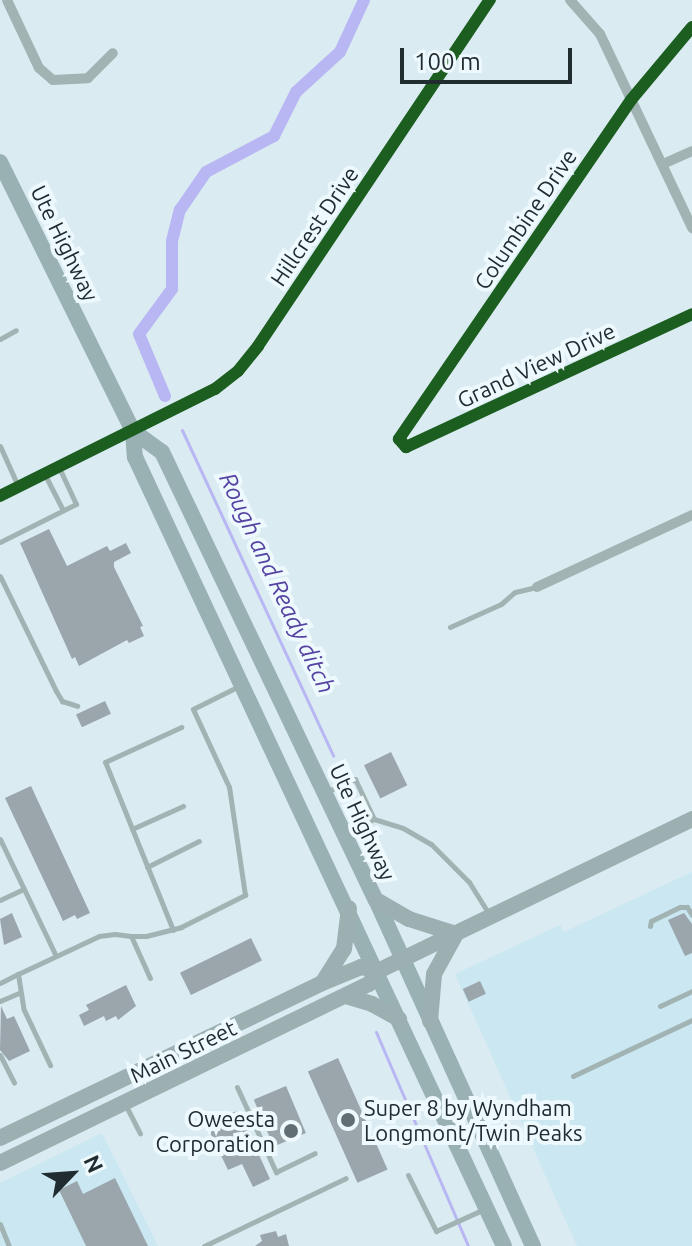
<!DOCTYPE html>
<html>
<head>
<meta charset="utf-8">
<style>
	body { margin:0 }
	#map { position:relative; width:692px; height:1246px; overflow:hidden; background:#daebf1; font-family:Ubuntu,sans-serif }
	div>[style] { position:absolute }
	.built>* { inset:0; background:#cae7f2 }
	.stream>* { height:3px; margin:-1.5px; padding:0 1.5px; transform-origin:1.5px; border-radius:1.5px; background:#b8b7f3 }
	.canal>* { height:12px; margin:-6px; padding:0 6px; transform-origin:6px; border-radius:6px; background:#b8b7f3 }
	.building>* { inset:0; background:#9ba5ac; transform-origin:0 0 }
	.service>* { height:5px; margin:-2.5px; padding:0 2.5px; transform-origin:2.5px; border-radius:2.5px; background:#a1b3b2 }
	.minor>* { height:10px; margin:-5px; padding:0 5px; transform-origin:5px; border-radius:5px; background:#a1b3b2 }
	.primary>* { height:16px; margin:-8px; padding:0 8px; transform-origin:8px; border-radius:8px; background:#99b1b3 }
	.trunk>* { height:16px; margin:-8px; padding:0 8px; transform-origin:8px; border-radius:8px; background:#9cb0b2 }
	.cycleway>* { height:12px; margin:-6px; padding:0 6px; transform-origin:6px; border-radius:6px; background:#1b5e20 }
	.dots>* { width:22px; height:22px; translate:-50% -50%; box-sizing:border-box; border:4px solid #edf9fd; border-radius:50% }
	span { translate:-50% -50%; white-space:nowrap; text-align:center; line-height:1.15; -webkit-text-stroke:8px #edf9fd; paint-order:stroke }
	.street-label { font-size:22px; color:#202c30 }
	.poi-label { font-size:22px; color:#202c30 }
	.left { translate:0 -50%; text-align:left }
	.right { translate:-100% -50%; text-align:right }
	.water-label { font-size:24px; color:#5542a1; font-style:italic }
	.north { position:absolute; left:32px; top:1134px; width:80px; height:80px; -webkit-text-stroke:6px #edf9fd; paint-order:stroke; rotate:65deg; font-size:22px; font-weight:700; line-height:32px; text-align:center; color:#202c30 }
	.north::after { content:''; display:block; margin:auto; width:28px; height:36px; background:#202c30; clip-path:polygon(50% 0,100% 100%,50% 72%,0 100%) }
	.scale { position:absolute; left:400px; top:48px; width:172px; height:36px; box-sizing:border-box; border:4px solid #202c30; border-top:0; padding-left:10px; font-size:24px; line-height:28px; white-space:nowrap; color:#202c30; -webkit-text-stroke:6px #edf9fd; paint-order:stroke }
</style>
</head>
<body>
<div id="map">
	<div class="built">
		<div style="clip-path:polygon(692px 872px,692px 1246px,577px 1246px,455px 974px,560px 925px,564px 932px)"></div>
		<div style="clip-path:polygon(102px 1133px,158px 1246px,0 1246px,0 1183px)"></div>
	</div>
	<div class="stream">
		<div style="left:182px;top:430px;width:359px;rotate:65.1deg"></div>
		<div style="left:376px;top:1032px;width:233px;rotate:66.7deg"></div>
	</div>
	<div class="canal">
		<div style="left:165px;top:396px;width:67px;rotate:-112.8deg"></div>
		<div style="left:139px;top:334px;width:56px;rotate:-53.7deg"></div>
		<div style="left:172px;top:289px;width:48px;rotate:-90deg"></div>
		<div style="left:172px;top:241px;width:32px;rotate:-76deg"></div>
		<div style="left:180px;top:210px;width:46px;rotate:-55.6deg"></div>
		<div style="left:206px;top:172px;width:77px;rotate:-27.9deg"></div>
		<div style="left:274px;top:136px;width:49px;rotate:-63.4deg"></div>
		<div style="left:296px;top:92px;width:59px;rotate:-42.3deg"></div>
		<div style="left:340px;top:52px;width:57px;rotate:-65.2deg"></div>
	</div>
	<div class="building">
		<div style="clip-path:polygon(49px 529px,67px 566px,107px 546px,110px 551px,126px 543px,131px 553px,114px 562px,114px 567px,143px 626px,140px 627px,144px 636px,129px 643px,127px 640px,79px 666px,75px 657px,72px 659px,20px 543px)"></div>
		<div style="left:105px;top:701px;width:14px;height:32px;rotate:65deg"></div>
		<div style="left:391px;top:752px;width:37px;height:30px;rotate:64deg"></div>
		<div style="clip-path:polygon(31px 786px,90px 913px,77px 919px,75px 915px,63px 921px,5px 798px)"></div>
		<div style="clip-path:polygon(12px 913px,22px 937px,4px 945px,0 919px)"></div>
		<div style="clip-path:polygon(684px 913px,692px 924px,692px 953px,685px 956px,668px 920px)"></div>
		<div style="left:251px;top:938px;width:25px;height:79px;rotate:64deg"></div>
		<div style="left:480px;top:981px;width:14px;height:19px;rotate:65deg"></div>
		<div style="clip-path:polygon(126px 985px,136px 1006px,118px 1020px,116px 1016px,106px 1021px,104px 1016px,84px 1026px,79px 1015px,89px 1010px,86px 1005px)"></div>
		<div style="clip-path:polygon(1px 1006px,7px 1019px,14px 1016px,30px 1051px,9px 1061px,0 1050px)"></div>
		<div style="left:338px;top:1058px;width:122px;height:33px;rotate:66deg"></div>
		<div style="left:286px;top:1086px;width:51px;height:35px;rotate:67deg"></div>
		<div style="clip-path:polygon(239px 1111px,270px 1179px,253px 1187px,242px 1164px,228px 1170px,207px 1126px,221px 1115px)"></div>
		<div style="clip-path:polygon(115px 1178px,148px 1246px,86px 1246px,59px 1190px,77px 1181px,83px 1194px)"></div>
		<div style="clip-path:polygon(276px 1231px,278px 1237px,286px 1234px,289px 1246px,255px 1246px,262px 1241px,260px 1235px)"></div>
	</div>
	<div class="service">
		<div style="left:0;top:339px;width:18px;rotate:-29deg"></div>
		<div style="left:0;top:446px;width:44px;rotate:65.8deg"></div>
		<div style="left:45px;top:475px;width:39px;rotate:63deg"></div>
		<div style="left:0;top:542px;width:85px;rotate:-26.6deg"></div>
		<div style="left:76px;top:504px;width:40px;rotate:-115deg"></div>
		<div style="left:0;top:576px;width:128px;rotate:64deg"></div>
		<div style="left:56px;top:691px;width:12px;rotate:59deg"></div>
		<div style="left:62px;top:701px;width:16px;rotate:18deg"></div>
		<div style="left:450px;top:627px;width:56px;rotate:-24.3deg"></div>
		<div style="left:501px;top:604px;width:18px;rotate:-41deg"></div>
		<div style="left:515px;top:592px;width:22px;rotate:-13deg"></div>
		<div style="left:326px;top:792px;width:32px;rotate:-24deg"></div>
		<div style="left:355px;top:779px;width:44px;rotate:64.6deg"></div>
		<div style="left:374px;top:819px;width:31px;rotate:155deg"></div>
		<div style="left:374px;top:819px;width:30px;rotate:17deg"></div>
		<div style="left:403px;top:828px;width:32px;rotate:30deg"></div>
		<div style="left:431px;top:844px;width:54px;rotate:45deg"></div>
		<div style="left:469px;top:882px;width:38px;rotate:58deg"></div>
		<div style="left:132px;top:829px;width:56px;rotate:-24.3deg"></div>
		<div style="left:0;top:839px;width:55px;rotate:64.4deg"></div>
		<div style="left:147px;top:867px;width:58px;rotate:-26.6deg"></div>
		<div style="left:0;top:900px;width:26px;rotate:-25deg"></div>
		<div style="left:24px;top:889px;width:74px;rotate:64.5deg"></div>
		<div style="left:650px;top:926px;width:5px;rotate:-79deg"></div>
		<div style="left:651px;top:921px;width:32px;rotate:-26deg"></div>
		<div style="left:680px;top:907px;width:7px"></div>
		<div style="left:687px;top:907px;width:9px;rotate:58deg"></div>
		<div style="left:173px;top:930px;width:181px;rotate:-112deg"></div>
		<div style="left:105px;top:762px;width:84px;rotate:-24.7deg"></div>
		<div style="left:131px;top:936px;width:15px"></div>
		<div style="left:146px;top:936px;width:36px;rotate:-14deg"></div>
		<div style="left:181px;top:927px;width:72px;rotate:-26.6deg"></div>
		<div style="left:245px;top:895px;width:109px;rotate:-98.4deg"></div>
		<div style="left:229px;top:787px;width:86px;rotate:-114.8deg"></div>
		<div style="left:193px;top:709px;width:51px;rotate:-26.6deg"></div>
		<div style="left:18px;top:974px;width:89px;rotate:-25.1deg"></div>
		<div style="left:99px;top:936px;width:16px;rotate:-7deg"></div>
		<div style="left:115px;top:934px;width:16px;rotate:7deg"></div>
		<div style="left:131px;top:936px;width:46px;rotate:65.7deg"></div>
		<div style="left:0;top:983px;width:20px;rotate:-27deg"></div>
		<div style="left:18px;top:974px;width:36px;rotate:81deg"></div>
		<div style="left:24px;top:1010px;width:61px;rotate:64.7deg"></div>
		<div style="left:0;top:1001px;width:21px;rotate:-23deg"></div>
		<div style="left:660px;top:1006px;width:35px;rotate:-25deg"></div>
		<div style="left:0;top:1055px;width:31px;rotate:63deg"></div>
		<div style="left:573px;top:1076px;width:132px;rotate:-25.2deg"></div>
		<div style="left:237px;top:1087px;width:94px;rotate:65.4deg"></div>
		<div style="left:276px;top:1172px;width:43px;rotate:-26deg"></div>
		<div style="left:125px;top:1104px;width:33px;rotate:63deg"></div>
		<div style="left:408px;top:1175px;width:63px;rotate:63.4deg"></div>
		<div style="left:436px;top:1231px;width:51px;rotate:-24.5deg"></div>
		<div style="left:0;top:1224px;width:24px;rotate:68deg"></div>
		<div style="left:204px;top:1246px;width:157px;rotate:-25.6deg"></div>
	</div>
	<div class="minor">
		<div style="left:7px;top:0;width:75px;rotate:64.8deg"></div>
		<div style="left:39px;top:68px;width:18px;rotate:41deg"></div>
		<div style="left:53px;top:80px;width:35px;rotate:-3deg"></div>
		<div style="left:88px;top:78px;width:35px;rotate:-45deg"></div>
		<div style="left:570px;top:0;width:45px;rotate:48.6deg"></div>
		<div style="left:600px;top:34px;width:215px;rotate:64.6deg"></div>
		<div style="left:692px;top:27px;width:95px;rotate:129.9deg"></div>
		<div style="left:631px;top:100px;width:411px;rotate:124.4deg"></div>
		<div style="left:399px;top:439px;width:11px;rotate:49deg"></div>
		<div style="left:406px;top:447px;width:315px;rotate:-24.9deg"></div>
		<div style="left:663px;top:164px;width:32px;rotate:-24deg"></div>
		<div style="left:0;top:496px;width:240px;rotate:-26.5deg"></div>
		<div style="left:215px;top:389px;width:29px;rotate:-38deg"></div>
		<div style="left:238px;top:371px;width:32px;rotate:-51deg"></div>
		<div style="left:258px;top:346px;width:417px;rotate:-56.2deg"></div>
		<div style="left:537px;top:587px;width:171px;rotate:-24.9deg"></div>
	</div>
	<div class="primary">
		<div style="left:0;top:162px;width:300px;rotate:63.7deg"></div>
		<div style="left:133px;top:431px;width:26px;rotate:86deg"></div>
		<div style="left:135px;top:457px;width:871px;rotate:64.94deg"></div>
		<div style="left:133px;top:431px;width:36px;rotate:36deg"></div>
		<div style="left:162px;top:452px;width:496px;rotate:64.5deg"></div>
		<div style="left:376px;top:900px;width:380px;rotate:65.6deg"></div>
	</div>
	<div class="trunk">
		<div style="left:376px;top:900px;width:38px;rotate:30deg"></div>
		<div style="left:409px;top:919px;width:49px;rotate:17.7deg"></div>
		<div style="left:323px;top:982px;width:39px;rotate:-58deg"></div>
		<div style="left:344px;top:949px;width:41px;rotate:-83deg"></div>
		<div style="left:346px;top:996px;width:27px;rotate:17deg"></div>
		<div style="left:372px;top:1004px;width:31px;rotate:29deg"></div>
		<div style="left:430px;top:1021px;width:47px;rotate:-85.1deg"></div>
		<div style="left:434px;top:974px;width:46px;rotate:-61.2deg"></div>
		<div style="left:0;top:1138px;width:357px;rotate:-25.7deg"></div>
		<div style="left:322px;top:983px;width:42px;rotate:-22.3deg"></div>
		<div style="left:361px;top:967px;width:17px;rotate:13deg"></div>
		<div style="left:0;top:1163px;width:410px;rotate:-25.9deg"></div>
		<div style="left:369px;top:984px;width:16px;rotate:-55deg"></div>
		<div style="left:378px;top:971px;width:349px;rotate:-25.8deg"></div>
	</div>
	<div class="cycleway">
		<div style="left:692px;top:27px;width:95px;rotate:129.9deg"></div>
		<div style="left:631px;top:100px;width:411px;rotate:124.4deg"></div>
		<div style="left:399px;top:439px;width:11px;rotate:49deg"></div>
		<div style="left:406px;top:447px;width:315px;rotate:-24.9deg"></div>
		<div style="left:0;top:496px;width:240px;rotate:-26.5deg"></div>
		<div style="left:215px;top:389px;width:29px;rotate:-38deg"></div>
		<div style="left:238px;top:371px;width:32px;rotate:-51deg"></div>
		<div style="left:258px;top:346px;width:417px;rotate:-56.2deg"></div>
	</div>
	<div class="dots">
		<div style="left:348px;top:1120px;background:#616f74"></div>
		<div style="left:291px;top:1131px;background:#616f74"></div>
	</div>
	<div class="street-label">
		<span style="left:525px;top:219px;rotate:-56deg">Columbine Drive</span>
		<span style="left:314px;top:226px;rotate:-56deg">Hillcrest Drive</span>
		<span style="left:65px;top:243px;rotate:64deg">Ute Highway</span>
		<span style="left:536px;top:365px;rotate:-25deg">Grand View Drive</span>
		<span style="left:363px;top:822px;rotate:65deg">Ute Highway</span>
		<span style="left:183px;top:1051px;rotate:-26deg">Main Street</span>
	</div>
	<div class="poi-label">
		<span class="left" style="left:364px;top:1120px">Super 8 by Wyndham<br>Longmont/Twin Peaks</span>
		<span class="right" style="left:275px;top:1131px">Oweesta<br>Corporation</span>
	</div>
	<div class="water-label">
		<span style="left:277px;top:583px;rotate:65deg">Rough and Ready ditch</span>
	</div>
	<div class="north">N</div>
	<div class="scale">100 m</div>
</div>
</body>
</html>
